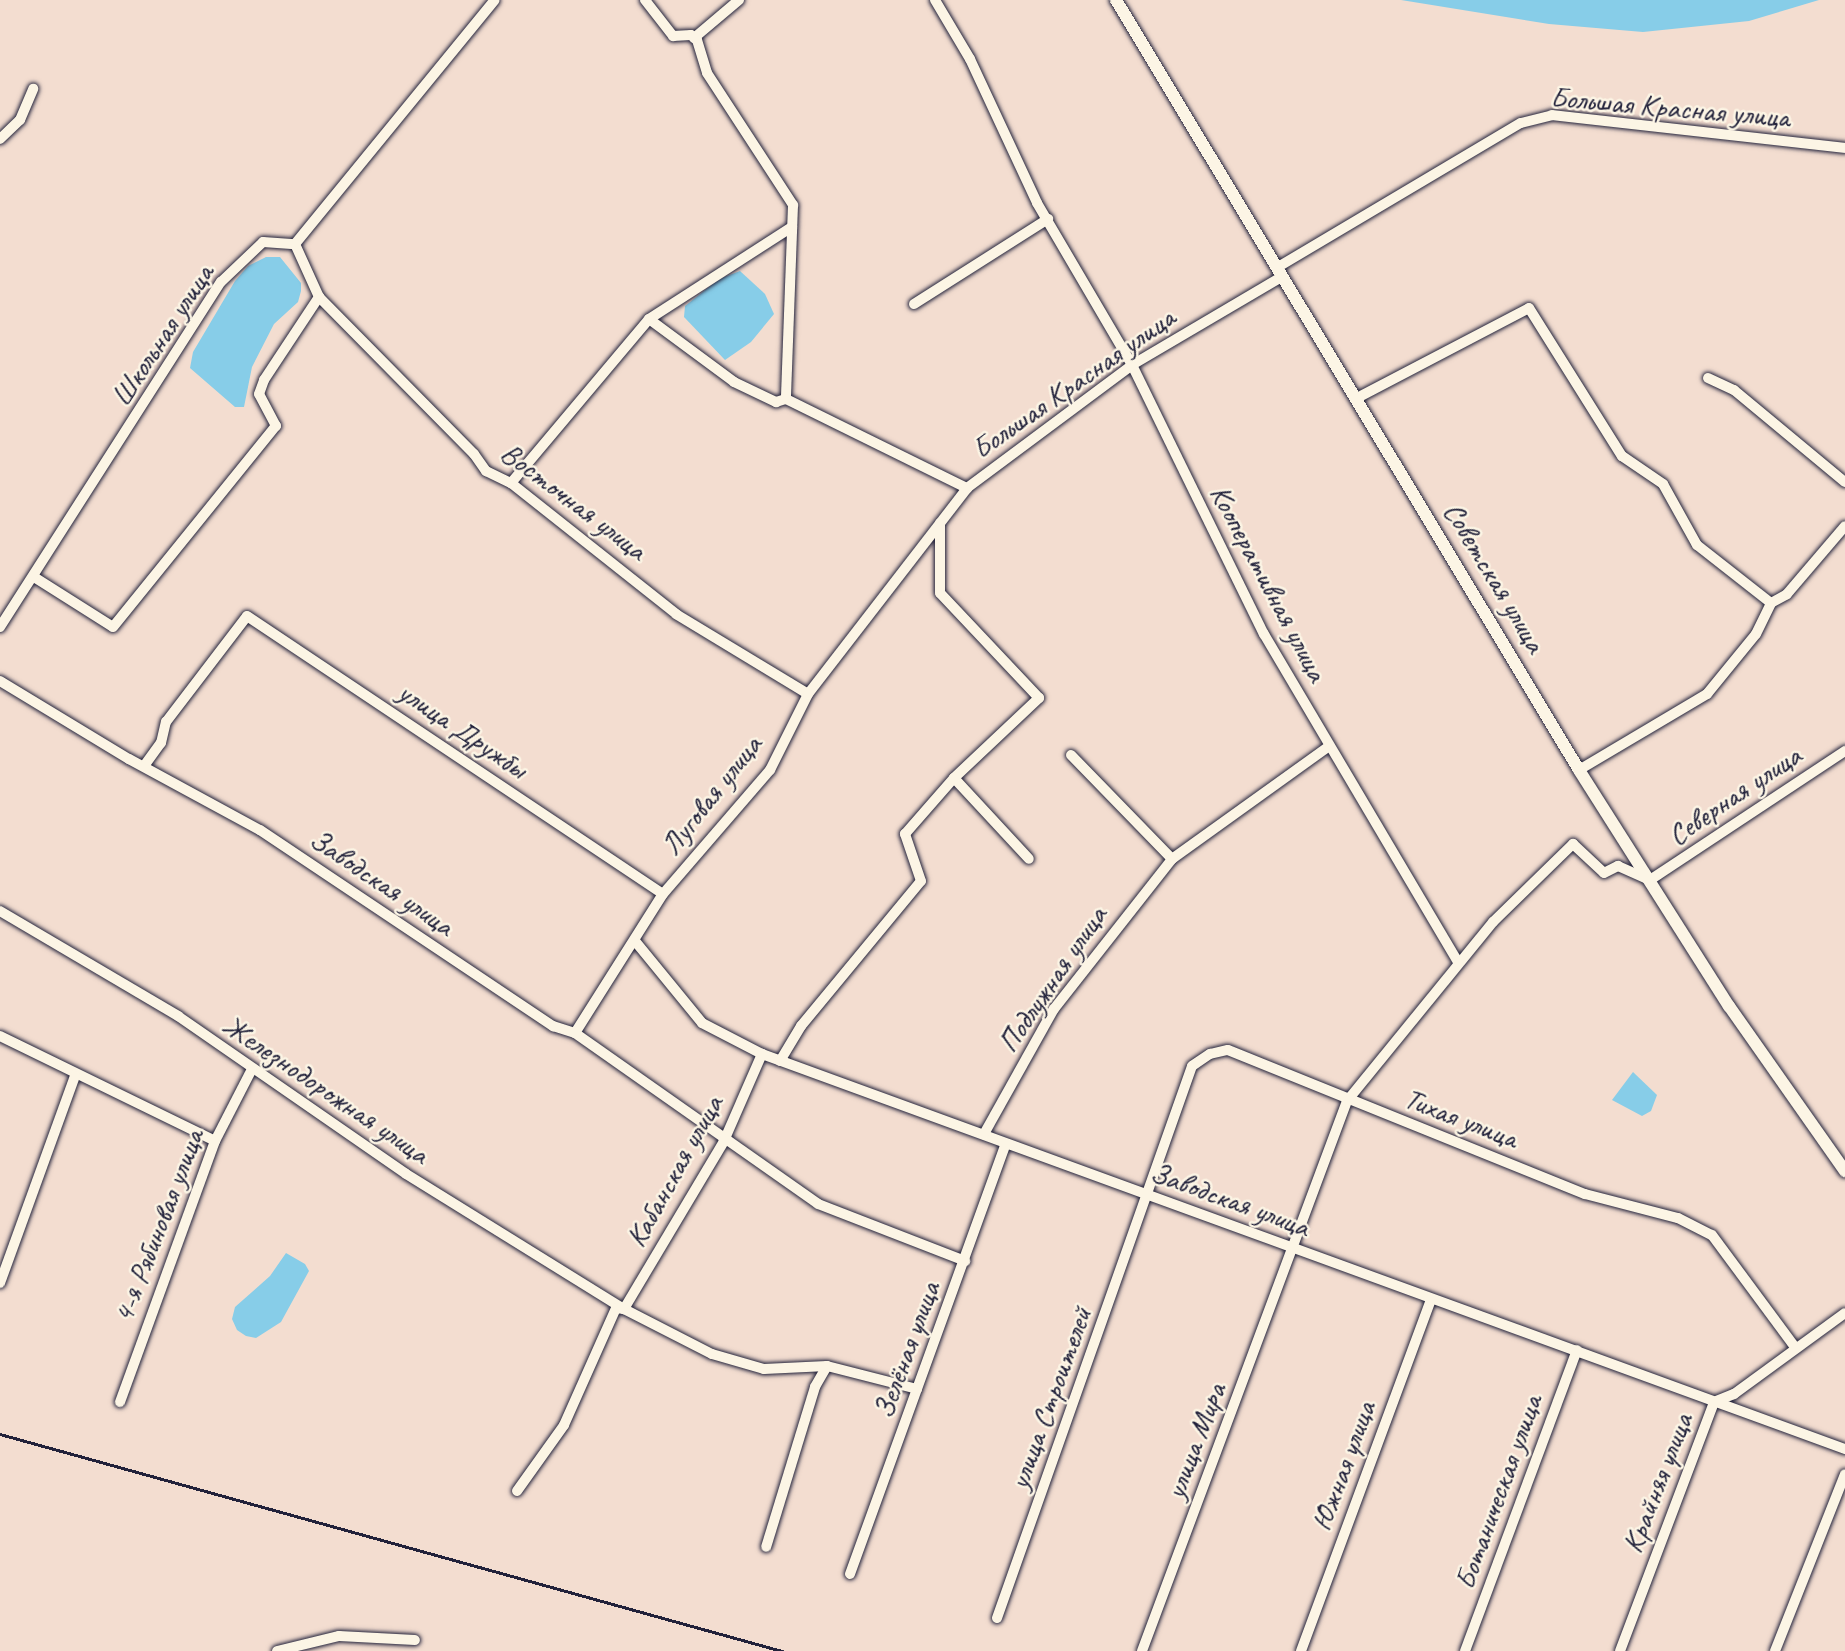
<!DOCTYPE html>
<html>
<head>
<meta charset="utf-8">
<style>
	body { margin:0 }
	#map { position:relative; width:1845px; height:1651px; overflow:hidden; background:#f3ddd0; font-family:Caveat,sans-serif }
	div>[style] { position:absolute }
	.water>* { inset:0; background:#87cde8 }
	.roads { filter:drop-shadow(0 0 2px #22223b) drop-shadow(0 0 2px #22223b) }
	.minor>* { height:10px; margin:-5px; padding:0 5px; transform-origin:5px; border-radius:5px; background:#fcf5e5 }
	.tertiary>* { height:12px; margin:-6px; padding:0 6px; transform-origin:6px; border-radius:6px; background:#fcf5e5 }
	.rail>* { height:2.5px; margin:-1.25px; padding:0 1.25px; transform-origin:1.25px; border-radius:1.25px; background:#22223b }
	span { translate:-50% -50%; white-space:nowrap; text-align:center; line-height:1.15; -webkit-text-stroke:5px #fcf5e5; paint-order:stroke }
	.street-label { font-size:30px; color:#22223b }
</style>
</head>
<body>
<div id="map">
	<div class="water">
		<div style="clip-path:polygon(1401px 0,1819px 0,1749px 21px,1643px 32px,1549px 24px)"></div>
		<div style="clip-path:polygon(266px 257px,280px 257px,301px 283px,301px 291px,298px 302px,274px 324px,252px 367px,244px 407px,235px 407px,190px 368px,193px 352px,235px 281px,248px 266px)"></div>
		<div style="clip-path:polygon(740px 271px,765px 294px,774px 314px,751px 342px,725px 360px,684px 317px,685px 306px,719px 279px)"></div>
		<div style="clip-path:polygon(1633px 1072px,1657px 1095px,1651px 1111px,1642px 1116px,1612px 1100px)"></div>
		<div style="clip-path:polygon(286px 1253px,305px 1264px,309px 1271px,281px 1322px,256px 1338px,246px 1336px,237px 1330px,232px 1319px,235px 1307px,270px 1276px)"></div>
	</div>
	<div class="roads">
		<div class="minor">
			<div style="left:645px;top:0;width:46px;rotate:52.1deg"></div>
			<div style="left:673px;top:36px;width:18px;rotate:-3deg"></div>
			<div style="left:691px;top:35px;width:8px;rotate:40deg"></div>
			<div style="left:697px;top:40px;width:34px;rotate:73deg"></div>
			<div style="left:707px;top:73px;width:158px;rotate:56.9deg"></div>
			<div style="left:793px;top:205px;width:194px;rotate:92.1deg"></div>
			<div style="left:786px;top:399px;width:202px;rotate:26.2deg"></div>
			<div style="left:935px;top:0;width:69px;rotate:59.3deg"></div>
			<div style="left:970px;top:59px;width:159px;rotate:65deg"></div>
			<div style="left:1037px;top:203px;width:188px;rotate:59.6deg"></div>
			<div style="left:1132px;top:365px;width:300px;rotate:63.9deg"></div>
			<div style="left:1264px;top:634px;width:381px;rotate:59.4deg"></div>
			<div style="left:694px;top:38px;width:59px;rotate:-40.2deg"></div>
			<div style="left:0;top:139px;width:28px;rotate:-44deg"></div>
			<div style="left:20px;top:120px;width:34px;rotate:-67deg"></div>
			<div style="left:295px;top:244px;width:58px;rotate:65.6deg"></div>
			<div style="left:319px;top:297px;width:221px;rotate:45.4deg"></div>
			<div style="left:474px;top:454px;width:21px;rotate:55deg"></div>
			<div style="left:486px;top:471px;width:28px;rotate:26deg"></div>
			<div style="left:511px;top:483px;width:211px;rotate:38.4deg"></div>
			<div style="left:676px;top:614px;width:154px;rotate:31.2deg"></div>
			<div style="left:295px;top:244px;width:315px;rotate:-50.7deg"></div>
			<div style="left:1278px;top:267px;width:282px;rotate:-30.7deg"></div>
			<div style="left:1521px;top:123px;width:32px;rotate:-14deg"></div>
			<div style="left:1552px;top:115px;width:295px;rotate:6.4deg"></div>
			<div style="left:914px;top:304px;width:159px;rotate:-32.4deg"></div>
			<div style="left:649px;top:319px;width:106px;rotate:36.5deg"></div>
			<div style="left:734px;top:382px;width:47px;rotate:25.5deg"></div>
			<div style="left:776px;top:402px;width:10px;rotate:-17deg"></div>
			<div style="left:1708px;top:378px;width:29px;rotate:25deg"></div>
			<div style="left:1734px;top:390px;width:144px;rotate:39.7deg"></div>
			<div style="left:1357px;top:398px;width:194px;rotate:-27.6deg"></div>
			<div style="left:1529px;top:308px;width:175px;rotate:57.9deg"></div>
			<div style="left:1622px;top:456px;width:50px;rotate:34.3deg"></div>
			<div style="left:1663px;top:484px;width:70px;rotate:60.9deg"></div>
			<div style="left:1697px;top:545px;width:94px;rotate:38.1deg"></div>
			<div style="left:511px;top:483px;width:214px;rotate:-49.9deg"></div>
			<div style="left:649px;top:319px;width:170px;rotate:-32.8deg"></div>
			<div style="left:34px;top:577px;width:93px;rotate:32.3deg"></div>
			<div style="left:113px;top:627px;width:259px;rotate:-51deg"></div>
			<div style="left:276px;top:426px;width:36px;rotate:-118deg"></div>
			<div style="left:259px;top:394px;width:15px;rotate:-70deg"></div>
			<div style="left:264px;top:380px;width:100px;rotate:-56.5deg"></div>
			<div style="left:0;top:627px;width:410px;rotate:-57.4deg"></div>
			<div style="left:221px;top:282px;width:58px;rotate:-43.6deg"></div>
			<div style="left:263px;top:242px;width:32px;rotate:4deg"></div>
			<div style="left:0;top:681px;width:151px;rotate:31.2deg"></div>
			<div style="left:129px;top:759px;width:149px;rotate:28.5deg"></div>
			<div style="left:260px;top:830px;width:353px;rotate:33.8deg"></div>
			<div style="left:553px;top:1026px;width:23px;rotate:18deg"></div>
			<div style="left:575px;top:1033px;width:297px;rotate:35.1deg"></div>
			<div style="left:818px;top:1204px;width:158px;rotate:21.2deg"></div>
			<div style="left:1071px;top:755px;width:145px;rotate:45.8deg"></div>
			<div style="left:144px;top:766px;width:29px;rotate:-54deg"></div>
			<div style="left:161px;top:743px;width:22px;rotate:-77deg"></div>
			<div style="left:166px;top:722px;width:133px;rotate:-52.6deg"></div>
			<div style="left:247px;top:616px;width:500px;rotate:33.75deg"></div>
			<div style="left:1579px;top:770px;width:149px;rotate:-30.7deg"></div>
			<div style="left:1707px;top:694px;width:77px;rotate:-50.8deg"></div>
			<div style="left:1756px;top:634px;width:34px;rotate:-64deg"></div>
			<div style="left:1771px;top:603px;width:18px;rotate:-29deg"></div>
			<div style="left:1787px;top:594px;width:89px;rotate:-49.5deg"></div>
			<div style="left:954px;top:778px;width:110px;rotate:47.2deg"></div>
			<div style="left:0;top:911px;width:207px;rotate:30.5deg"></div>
			<div style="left:178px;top:1016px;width:277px;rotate:34.7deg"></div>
			<div style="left:406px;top:1174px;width:256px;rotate:31.8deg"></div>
			<div style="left:624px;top:1309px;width:99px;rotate:27.1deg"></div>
			<div style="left:712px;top:1354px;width:54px;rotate:16.1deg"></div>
			<div style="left:764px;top:1369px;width:63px;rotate:-2.7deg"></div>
			<div style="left:827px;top:1366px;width:24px;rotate:120deg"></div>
			<div style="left:815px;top:1387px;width:167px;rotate:107deg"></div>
			<div style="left:635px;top:941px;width:106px;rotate:50.7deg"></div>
			<div style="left:702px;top:1023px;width:68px;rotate:27.3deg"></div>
			<div style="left:762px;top:1054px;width:1153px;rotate:20.04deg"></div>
			<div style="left:575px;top:1033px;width:165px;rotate:-57.7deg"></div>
			<div style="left:663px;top:894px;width:164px;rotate:-49.2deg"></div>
			<div style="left:770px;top:770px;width:85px;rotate:-63.4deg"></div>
			<div style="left:808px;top:694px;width:260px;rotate:-52.3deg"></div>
			<div style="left:967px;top:488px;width:206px;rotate:-36.7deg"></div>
			<div style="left:1132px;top:365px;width:175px;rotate:-30.5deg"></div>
			<div style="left:0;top:1036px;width:239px;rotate:26deg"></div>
			<div style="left:780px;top:1061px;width:41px;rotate:-59deg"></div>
			<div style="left:801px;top:1026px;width:188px;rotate:-50.4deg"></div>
			<div style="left:921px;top:881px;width:50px;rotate:-108.8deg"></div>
			<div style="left:905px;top:834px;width:74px;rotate:-48.8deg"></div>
			<div style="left:954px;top:778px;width:117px;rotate:-43.3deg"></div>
			<div style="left:1039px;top:698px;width:144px;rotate:-133.3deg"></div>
			<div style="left:940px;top:593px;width:70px;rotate:-90deg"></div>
			<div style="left:984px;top:1134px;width:143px;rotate:-60.8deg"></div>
			<div style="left:1054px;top:1009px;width:191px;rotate:-51.8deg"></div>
			<div style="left:1172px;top:859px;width:193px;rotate:-35.7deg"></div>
			<div style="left:0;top:1283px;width:220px;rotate:-70.1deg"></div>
			<div style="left:827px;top:1366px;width:93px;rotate:14.3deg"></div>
			<div style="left:120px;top:1402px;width:278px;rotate:-70deg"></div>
			<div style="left:215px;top:1141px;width:79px;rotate:-62.8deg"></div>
			<div style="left:517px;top:1491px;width:81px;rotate:-54.5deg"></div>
			<div style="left:564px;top:1425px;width:128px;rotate:-66deg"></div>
			<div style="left:616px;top:1308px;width:8px;rotate:7deg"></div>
			<div style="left:624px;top:1309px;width:196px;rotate:-59.2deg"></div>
			<div style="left:724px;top:1141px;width:95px;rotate:-66.4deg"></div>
			<div style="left:850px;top:1574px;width:457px;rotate:-70.1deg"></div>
			<div style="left:997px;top:1618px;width:585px;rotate:-70.54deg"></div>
			<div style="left:1192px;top:1066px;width:22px;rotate:-34deg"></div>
			<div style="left:1210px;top:1054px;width:18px;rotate:-13deg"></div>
			<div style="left:1228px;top:1050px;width:385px;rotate:22deg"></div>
			<div style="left:1585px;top:1194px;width:96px;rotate:14.5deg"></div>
			<div style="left:1678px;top:1218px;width:38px;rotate:27deg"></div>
			<div style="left:1712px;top:1235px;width:139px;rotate:53.5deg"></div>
			<div style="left:277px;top:1651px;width:64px;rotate:-13.6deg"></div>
			<div style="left:339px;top:1636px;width:76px;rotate:3deg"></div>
			<div style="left:1142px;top:1651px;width:587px;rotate:-69.56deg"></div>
			<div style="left:1347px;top:1101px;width:231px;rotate:-50.8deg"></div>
			<div style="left:1493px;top:922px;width:112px;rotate:-44.3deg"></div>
			<div style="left:1573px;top:844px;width:42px;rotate:43.1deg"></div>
			<div style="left:1604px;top:873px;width:16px;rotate:-27deg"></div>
			<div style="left:1618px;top:866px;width:35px;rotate:24deg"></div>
			<div style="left:1650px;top:880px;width:234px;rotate:-33.5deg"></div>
			<div style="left:1301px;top:1651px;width:375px;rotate:-69.7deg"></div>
			<div style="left:1465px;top:1651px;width:321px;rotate:-69.6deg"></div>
			<div style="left:1620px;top:1651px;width:266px;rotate:-69.3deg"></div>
			<div style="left:1714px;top:1402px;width:22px;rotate:-22deg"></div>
			<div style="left:1734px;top:1394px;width:137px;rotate:-36.1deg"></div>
			<div style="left:1775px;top:1651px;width:190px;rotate:-68.4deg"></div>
		</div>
		<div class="tertiary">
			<div style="left:1116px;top:0;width:898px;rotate:58.98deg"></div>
			<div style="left:1579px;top:770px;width:280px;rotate:57.6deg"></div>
			<div style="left:1729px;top:1006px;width:202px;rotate:54.9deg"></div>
		</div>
	</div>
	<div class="rail">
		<div style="left:0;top:1434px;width:812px;rotate:15.51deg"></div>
	</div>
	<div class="street-label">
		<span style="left:1670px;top:107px;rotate:5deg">Большая Красная улица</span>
		<span style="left:162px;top:335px;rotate:-57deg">Школьная улица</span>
		<span style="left:1073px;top:383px;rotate:-35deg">Большая Красная улица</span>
		<span style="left:574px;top:501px;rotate:37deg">Восточная улица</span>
		<span style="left:1495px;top:577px;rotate:59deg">Советская улица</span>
		<span style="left:1269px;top:583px;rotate:62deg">Кооперативная улица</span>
		<span style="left:463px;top:730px;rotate:34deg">улица Дружбы</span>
		<span style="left:711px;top:795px;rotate:-52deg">Луговая улица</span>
		<span style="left:1734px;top:795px;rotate:-34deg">Северная улица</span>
		<span style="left:382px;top:882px;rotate:34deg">Заводская улица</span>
		<span style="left:1052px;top:979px;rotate:-56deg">Подлужная улица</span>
		<span style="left:326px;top:1089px;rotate:34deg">Железнодорожная улица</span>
		<span style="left:1461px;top:1118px;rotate:21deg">Тихая улица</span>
		<span style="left:674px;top:1171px;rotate:-61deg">Кабанская улица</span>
		<span style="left:1230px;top:1199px;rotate:20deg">Заводская улица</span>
		<span style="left:158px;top:1226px;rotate:-69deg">4-я Рябиновая улица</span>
		<span style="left:906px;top:1350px;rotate:-70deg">Зелёная улица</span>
		<span style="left:1050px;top:1398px;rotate:-70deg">улица Строителей</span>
		<span style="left:1195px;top:1441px;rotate:-69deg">улица Мира</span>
		<span style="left:1343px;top:1466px;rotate:-70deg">Южная улица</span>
		<span style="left:1657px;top:1483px;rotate:-69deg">Крайняя улица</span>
		<span style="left:1498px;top:1492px;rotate:-70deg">Ботаническая улица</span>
	</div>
</div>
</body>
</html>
